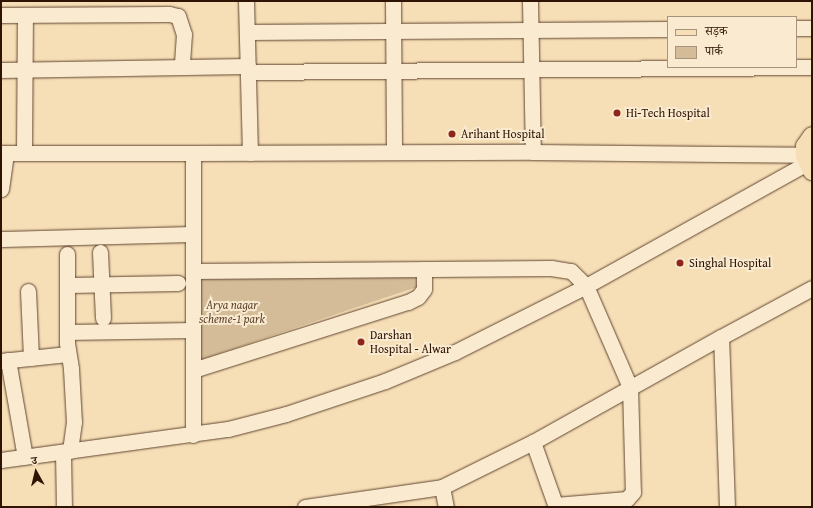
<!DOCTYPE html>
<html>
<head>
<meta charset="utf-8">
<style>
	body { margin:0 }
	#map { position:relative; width:813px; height:508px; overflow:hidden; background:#f6deb6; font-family:"Gentium Book Plus","Noto Serif Devanagari",serif }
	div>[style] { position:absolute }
	.green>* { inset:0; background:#d4bc98 }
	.roads { filter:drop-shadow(0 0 1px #614630) drop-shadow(0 0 1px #614630) }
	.minor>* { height:15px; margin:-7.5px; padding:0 7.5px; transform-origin:7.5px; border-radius:7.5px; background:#f9ead0 }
	.major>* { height:19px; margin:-9.5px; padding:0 9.5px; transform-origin:9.5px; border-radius:9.5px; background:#f6deb6 }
	.dots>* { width:11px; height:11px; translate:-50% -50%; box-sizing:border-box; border:2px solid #f9ead0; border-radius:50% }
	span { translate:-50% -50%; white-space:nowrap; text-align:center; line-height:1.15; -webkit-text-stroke:4px #f9ead0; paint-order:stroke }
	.poi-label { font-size:12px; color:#2f1404 }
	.left { translate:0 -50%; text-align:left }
	.park-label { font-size:12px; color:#614630; font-style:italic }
	.frame { position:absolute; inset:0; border:2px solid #2f1404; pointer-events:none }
	.legend { position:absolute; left:667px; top:16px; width:130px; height:52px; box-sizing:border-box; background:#f9ead0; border:1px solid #a8947e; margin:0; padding:5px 7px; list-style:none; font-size:12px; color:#2f1404 }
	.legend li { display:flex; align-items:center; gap:8px; height:20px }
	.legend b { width:20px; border:1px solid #a8947e }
	.north { position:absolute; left:16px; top:452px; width:40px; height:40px; -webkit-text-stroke:3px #f9ead0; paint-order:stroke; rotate:352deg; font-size:11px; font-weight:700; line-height:16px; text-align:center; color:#2f1404 }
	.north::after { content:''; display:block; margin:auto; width:14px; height:18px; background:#2f1404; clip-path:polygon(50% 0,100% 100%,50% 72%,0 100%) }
</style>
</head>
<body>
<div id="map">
	<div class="green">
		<div style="clip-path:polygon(416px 275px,417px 287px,197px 361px,200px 277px)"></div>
	</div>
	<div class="roads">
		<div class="minor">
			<div style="left:246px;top:1px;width:152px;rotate:88.5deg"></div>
			<div style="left:393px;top:1px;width:151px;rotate:89.6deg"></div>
			<div style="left:530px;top:1px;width:151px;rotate:88.9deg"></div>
			<div style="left:1px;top:15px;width:168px;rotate:-0.3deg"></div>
			<div style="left:169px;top:14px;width:9px;rotate:13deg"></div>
			<div style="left:178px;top:16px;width:19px;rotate:72deg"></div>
			<div style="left:184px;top:34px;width:32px;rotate:94deg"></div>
			<div style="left:796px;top:28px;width:16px"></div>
			<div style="left:247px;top:32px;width:421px;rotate:-0.4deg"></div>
			<div style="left:1px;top:70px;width:247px;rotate:-0.9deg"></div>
			<div style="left:248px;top:72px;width:564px;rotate:-0.51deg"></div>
			<div style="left:1px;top:153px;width:192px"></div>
			<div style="left:24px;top:153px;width:138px;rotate:-89.6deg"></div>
			<div style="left:1px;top:189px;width:36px;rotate:-82deg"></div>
			<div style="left:1px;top:239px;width:192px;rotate:-1.5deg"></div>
			<div style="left:100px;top:252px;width:66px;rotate:87.4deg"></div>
			<div style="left:67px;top:254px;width:89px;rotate:90deg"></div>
			<div style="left:67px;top:343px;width:26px;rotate:81deg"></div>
			<div style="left:71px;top:369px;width:53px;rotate:86.8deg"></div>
			<div style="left:74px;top:422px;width:29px;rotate:98deg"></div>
			<div style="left:193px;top:271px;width:358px;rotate:-0.5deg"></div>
			<div style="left:551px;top:268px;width:20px;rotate:9deg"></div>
			<div style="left:571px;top:271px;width:21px;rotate:45deg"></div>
			<div style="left:586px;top:286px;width:110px;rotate:66.5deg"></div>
			<div style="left:630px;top:387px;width:105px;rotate:88.4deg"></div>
			<div style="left:633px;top:492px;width:9px;rotate:131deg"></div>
			<div style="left:627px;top:499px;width:72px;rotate:175.2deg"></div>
			<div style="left:69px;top:285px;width:109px;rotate:-1.1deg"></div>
			<div style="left:28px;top:291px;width:67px;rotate:87.4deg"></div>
			<div style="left:67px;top:332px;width:126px;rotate:-0.9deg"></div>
			<div style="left:8px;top:360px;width:98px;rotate:80.1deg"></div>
			<div style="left:1px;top:361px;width:67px;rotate:-6deg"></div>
			<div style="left:193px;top:370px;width:225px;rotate:-17.6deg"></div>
			<div style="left:408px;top:302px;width:11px;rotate:-27deg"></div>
			<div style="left:418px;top:297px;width:10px;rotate:-53deg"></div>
			<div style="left:424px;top:289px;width:20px;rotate:-90deg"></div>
			<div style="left:193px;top:435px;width:282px;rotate:-90deg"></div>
			<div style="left:193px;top:153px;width:340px;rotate:-0.2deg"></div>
			<div style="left:533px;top:152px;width:272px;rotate:0.6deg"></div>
			<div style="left:533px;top:442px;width:69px;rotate:70.5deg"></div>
			<div style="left:63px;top:452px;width:55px;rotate:89deg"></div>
			<div style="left:1px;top:460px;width:229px;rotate:-7.8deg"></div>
			<div style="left:228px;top:429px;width:60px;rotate:-14.5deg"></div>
			<div style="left:286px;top:414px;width:104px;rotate:-18.4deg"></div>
			<div style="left:385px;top:381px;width:76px;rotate:-22.5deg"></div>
			<div style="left:455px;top:352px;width:147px;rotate:-26.7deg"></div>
			<div style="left:586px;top:286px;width:253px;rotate:-29.1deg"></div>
			<div style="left:442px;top:487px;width:20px;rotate:79deg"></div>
			<div style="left:305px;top:507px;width:138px;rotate:-8.3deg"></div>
			<div style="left:442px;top:487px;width:102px;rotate:-26.3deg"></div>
			<div style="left:533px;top:442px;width:215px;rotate:-29.2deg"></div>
			<div style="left:727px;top:507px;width:170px;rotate:-92deg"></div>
			<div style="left:721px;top:337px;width:103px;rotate:-28.3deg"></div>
		</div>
		<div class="major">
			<div style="left:812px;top:136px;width:12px;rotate:125deg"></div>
			<div style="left:805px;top:146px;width:9px;rotate:90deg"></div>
			<div style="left:805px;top:155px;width:17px;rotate:65deg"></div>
		</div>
	</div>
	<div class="dots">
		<div style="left:617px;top:113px;background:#8f2418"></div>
		<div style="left:452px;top:134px;background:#8f2418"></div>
		<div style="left:680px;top:263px;background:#8f2418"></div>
		<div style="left:361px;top:342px;background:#8f2418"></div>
	</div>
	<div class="poi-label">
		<span class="left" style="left:626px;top:113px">Hi-Tech Hospital</span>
		<span class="left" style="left:461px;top:134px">Arihant Hospital</span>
		<span class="left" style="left:689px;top:263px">Singhal Hospital</span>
		<span class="left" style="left:370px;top:342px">Darshan<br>Hospital - Alwar</span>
	</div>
	<div class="park-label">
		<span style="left:232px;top:312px">Arya nagar<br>scheme-1 park</span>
	</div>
	<div class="frame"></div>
	<ul class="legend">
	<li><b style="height:5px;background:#f6deb6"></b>सड़क</li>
	<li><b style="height:11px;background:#d4bc98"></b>पार्क</li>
	</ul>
	<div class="north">उ</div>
</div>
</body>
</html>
